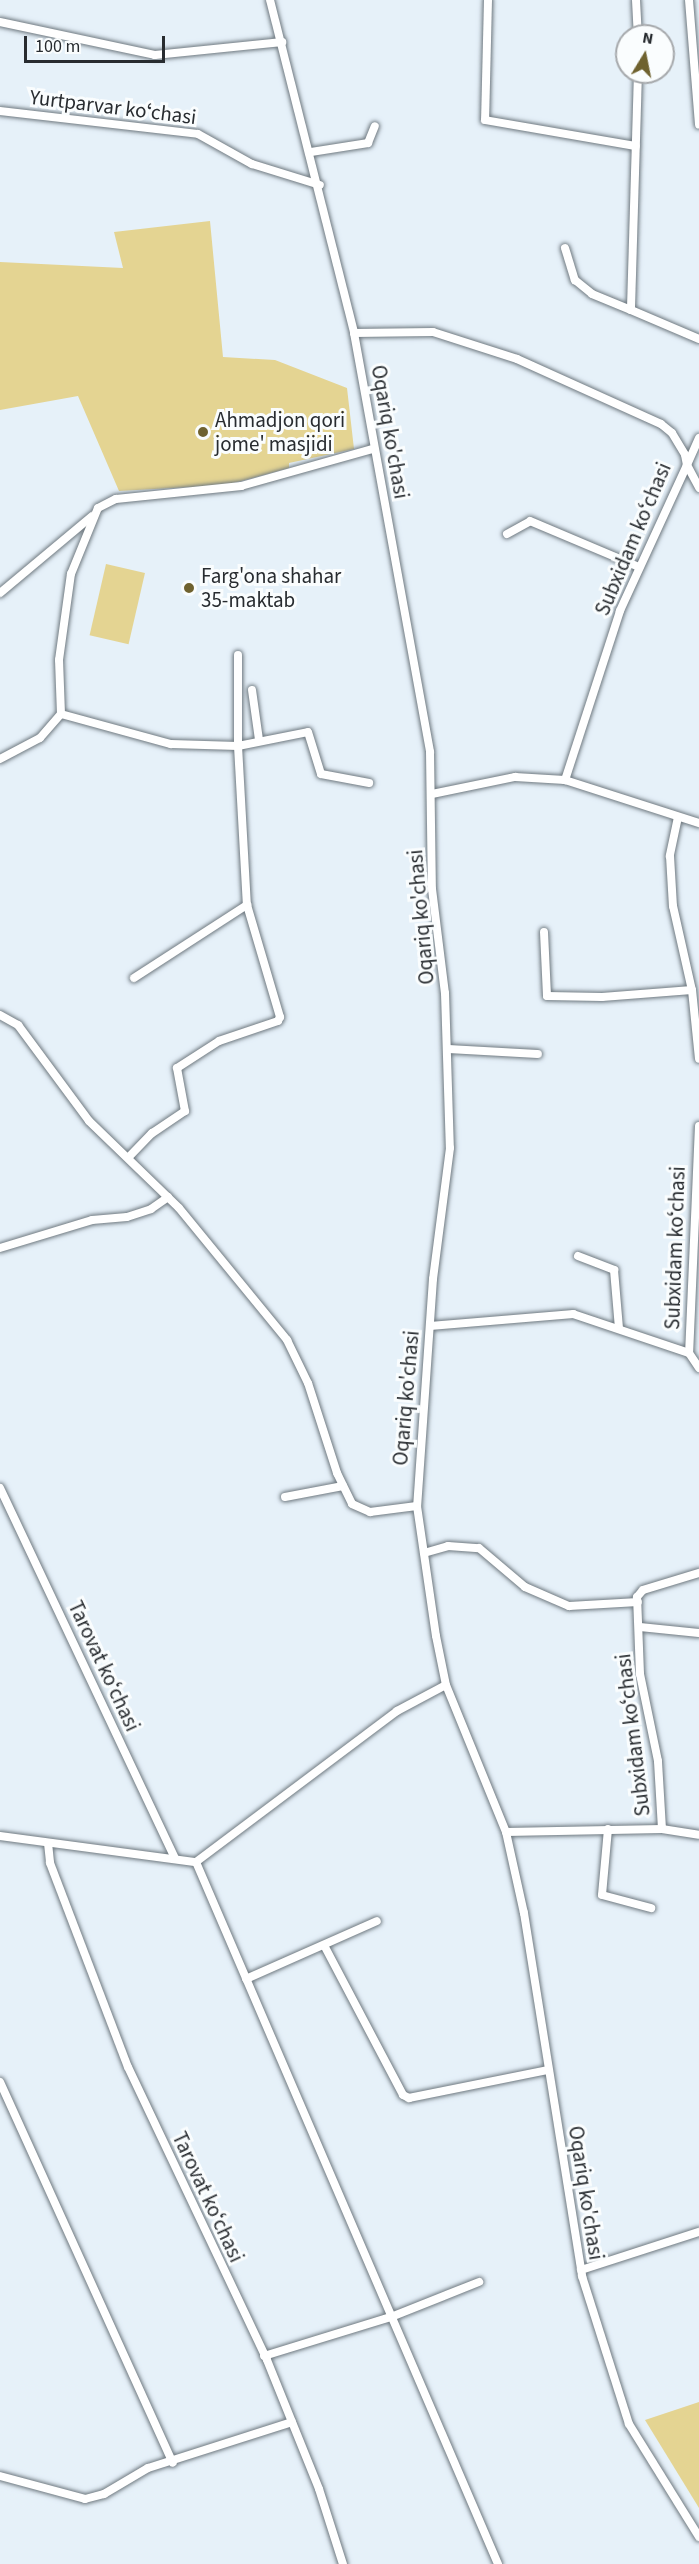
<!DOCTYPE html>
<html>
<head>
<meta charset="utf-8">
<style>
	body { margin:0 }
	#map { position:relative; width:699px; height:2564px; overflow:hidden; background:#e6f1f9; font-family:"Source Sans 3",sans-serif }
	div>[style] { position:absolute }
	.green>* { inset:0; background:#e4d492; transform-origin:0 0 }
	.roads { filter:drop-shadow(0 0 2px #6f7980) drop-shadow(0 0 2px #6f7980) }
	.minor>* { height:8px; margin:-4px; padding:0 4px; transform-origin:4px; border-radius:4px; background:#fff }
	.dots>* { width:16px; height:16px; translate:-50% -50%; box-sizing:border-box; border:3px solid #fafdfe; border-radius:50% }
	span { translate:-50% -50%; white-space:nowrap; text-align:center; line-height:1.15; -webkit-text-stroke:6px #fafdfe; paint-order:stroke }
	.street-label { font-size:21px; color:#282c30 }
	.poi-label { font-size:21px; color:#282c30 }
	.left { translate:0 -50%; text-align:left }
	.north { position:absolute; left:615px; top:24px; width:60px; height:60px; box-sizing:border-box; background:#fafdfe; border:2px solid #a6a9ac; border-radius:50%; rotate:10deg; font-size:16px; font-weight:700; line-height:24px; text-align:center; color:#282c30 }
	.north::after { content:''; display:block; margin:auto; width:21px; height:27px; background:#6f622f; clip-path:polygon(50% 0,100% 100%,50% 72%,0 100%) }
	.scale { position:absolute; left:24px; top:36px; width:141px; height:27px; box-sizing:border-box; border:3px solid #282c30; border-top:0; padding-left:8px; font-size:18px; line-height:21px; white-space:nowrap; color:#282c30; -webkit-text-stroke:4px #fafdfe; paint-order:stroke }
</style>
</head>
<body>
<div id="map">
	<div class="green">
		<div style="clip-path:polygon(210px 221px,223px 357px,275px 360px,347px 388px,354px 449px,289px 463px,289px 468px,226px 485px,119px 491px,78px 396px,0 410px,0 262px,123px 268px,114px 232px)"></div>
		<div style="left:106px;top:564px;width:40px;height:73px;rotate:13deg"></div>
		<div style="clip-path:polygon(699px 2402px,699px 2508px,645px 2420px)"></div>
	</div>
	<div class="roads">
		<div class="minor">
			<div style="left:270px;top:0;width:343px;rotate:75.8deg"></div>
			<div style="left:354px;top:333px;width:426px;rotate:79.7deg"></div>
			<div style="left:430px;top:752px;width:137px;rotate:89.2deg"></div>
			<div style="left:432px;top:889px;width:105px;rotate:82.9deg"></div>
			<div style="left:445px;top:993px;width:155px;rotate:88.2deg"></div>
			<div style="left:450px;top:1148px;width:132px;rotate:97.4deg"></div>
			<div style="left:433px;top:1279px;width:228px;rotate:94deg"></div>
			<div style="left:417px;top:1506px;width:131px;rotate:81.7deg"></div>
			<div style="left:436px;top:1636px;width:50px;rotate:78.5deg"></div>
			<div style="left:446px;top:1685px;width:159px;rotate:67.8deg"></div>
			<div style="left:506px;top:1832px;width:83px;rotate:77.5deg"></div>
			<div style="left:524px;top:1913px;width:368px;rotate:80.9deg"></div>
			<div style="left:582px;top:2276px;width:155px;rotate:72.4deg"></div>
			<div style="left:629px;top:2424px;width:133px;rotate:58.2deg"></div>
			<div style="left:488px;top:0;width:120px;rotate:91.4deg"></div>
			<div style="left:485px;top:120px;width:153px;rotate:9.8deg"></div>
			<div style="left:636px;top:0;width:36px;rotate:87deg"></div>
			<div style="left:689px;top:0;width:125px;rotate:85.4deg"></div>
			<div style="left:0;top:22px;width:158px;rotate:12deg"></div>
			<div style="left:155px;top:55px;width:128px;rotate:-5.8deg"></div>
			<div style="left:638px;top:72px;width:238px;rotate:91.7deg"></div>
			<div style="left:631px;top:310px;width:74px;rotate:23.1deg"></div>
			<div style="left:0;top:111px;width:199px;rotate:6.6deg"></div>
			<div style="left:198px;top:134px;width:62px;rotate:29.1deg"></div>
			<div style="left:252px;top:164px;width:71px;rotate:17.2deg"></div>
			<div style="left:311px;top:152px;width:58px;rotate:-9deg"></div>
			<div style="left:368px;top:143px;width:18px;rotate:-68deg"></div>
			<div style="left:565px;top:248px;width:34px;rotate:73deg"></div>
			<div style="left:575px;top:280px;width:22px;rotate:39deg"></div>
			<div style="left:592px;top:294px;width:42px;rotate:22.3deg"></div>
			<div style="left:354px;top:333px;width:79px;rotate:-0.7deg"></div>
			<div style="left:433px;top:332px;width:88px;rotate:17.8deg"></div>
			<div style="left:517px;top:359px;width:158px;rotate:24.3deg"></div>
			<div style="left:661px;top:424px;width:14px;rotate:39deg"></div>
			<div style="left:672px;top:433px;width:26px;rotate:59deg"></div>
			<div style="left:685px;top:455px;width:10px;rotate:79deg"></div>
			<div style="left:687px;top:465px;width:161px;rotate:114.7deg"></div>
			<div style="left:620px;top:611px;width:178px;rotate:108deg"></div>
			<div style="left:699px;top:438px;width:30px;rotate:114deg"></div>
			<div style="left:687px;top:465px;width:26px;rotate:62deg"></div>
			<div style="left:507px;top:534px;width:26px;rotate:-29deg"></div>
			<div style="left:530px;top:521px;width:118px;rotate:22.9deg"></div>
			<div style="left:0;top:593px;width:120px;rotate:-39.9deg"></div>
			<div style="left:238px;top:655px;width:91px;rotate:90deg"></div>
			<div style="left:238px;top:746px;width:71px;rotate:-11.3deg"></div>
			<div style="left:308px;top:732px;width:44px;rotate:72.8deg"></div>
			<div style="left:321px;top:774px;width:49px;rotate:10.6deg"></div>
			<div style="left:252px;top:690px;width:50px;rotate:82deg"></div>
			<div style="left:61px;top:714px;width:114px;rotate:15.3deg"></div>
			<div style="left:171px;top:744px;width:67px;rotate:1.7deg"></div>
			<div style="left:238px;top:746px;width:159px;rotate:86.8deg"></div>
			<div style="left:247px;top:905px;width:117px;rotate:73.6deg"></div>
			<div style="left:280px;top:1017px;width:4px;rotate:117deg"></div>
			<div style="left:278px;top:1021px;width:62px;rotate:161.3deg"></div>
			<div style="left:219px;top:1041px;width:50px;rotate:147.3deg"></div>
			<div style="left:177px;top:1068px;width:44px;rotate:79.5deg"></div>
			<div style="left:185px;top:1111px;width:40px;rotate:146deg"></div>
			<div style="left:152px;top:1133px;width:33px;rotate:134deg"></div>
			<div style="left:0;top:759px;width:45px;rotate:-27.7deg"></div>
			<div style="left:40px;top:738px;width:32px;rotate:-49deg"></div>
			<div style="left:61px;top:714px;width:54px;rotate:-92.1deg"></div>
			<div style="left:59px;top:660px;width:87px;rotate:-82.1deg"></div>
			<div style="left:71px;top:574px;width:71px;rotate:-67.8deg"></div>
			<div style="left:98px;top:508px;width:20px;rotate:-27deg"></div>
			<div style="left:116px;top:499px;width:126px;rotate:-5.9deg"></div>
			<div style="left:241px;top:486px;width:137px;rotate:-15.7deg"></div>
			<div style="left:432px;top:794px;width:85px;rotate:-11.6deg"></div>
			<div style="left:515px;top:777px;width:50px;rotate:3.4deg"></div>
			<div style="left:565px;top:780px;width:141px;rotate:17.8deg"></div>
			<div style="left:678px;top:817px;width:40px;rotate:102deg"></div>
			<div style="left:670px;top:856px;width:50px;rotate:86.6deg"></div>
			<div style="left:673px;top:906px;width:86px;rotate:77.3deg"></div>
			<div style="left:692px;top:990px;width:69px;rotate:84.2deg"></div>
			<div style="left:544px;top:932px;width:64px;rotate:87.3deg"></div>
			<div style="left:547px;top:996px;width:55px;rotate:1deg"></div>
			<div style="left:602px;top:997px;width:90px;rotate:-4.4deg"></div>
			<div style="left:134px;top:978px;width:135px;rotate:-32.9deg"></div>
			<div style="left:0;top:1015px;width:21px;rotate:29deg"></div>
			<div style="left:18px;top:1025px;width:119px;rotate:53.5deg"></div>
			<div style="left:89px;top:1121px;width:125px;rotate:44deg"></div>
			<div style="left:179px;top:1208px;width:171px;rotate:50.7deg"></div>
			<div style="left:287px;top:1340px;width:48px;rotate:64deg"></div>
			<div style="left:308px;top:1383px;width:95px;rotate:72.1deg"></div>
			<div style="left:337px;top:1473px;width:34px;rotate:64deg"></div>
			<div style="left:352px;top:1504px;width:20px;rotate:24deg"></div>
			<div style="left:370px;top:1512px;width:47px;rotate:-7.3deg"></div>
			<div style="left:448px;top:1049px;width:90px;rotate:3.2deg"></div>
			<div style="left:699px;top:1126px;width:227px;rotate:92.5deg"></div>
			<div style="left:689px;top:1353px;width:18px;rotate:56deg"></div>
			<div style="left:0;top:1248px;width:96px;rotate:-16.9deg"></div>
			<div style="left:92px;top:1220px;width:35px;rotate:-5deg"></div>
			<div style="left:127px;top:1217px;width:25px;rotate:-18deg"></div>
			<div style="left:151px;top:1209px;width:21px;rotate:-35deg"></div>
			<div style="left:578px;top:1256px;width:39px;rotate:21deg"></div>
			<div style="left:614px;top:1270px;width:58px;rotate:85.1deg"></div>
			<div style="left:430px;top:1326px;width:144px;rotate:-4.8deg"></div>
			<div style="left:573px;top:1314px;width:122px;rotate:18.6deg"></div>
			<div style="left:0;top:1488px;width:410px;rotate:64.7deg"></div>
			<div style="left:285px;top:1497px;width:59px;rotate:-10.7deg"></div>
			<div style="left:424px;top:1553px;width:25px;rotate:-16deg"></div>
			<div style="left:448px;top:1546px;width:31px;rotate:4deg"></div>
			<div style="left:479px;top:1548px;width:60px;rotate:40.3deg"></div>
			<div style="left:525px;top:1587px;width:48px;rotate:23.4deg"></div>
			<div style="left:569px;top:1606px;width:69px;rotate:-3.3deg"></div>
			<div style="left:640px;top:1627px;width:59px;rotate:5.8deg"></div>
			<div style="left:608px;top:1829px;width:66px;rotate:95.2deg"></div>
			<div style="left:602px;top:1895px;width:51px;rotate:14.9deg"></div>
			<div style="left:662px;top:1829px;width:68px;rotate:-93.4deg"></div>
			<div style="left:658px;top:1761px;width:89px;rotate:-101.7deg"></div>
			<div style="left:640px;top:1674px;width:77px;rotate:-92.2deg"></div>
			<div style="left:637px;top:1597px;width:9px;rotate:-49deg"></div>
			<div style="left:643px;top:1590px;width:59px;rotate:-16.9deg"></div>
			<div style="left:506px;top:1832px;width:156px;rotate:-1.1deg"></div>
			<div style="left:662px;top:1829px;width:37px;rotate:9deg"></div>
			<div style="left:0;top:1836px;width:198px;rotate:7.6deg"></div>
			<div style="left:196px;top:1862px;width:251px;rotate:-36.9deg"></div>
			<div style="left:397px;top:1711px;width:55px;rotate:-28deg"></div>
			<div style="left:48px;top:1843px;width:20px;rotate:84deg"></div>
			<div style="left:50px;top:1863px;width:218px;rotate:69.1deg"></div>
			<div style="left:128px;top:2067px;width:324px;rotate:64.6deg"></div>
			<div style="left:267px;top:2360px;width:139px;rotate:68deg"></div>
			<div style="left:319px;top:2489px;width:79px;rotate:72.3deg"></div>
			<div style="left:196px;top:1862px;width:764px;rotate:66.72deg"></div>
			<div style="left:325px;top:1947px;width:167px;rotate:62.2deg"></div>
			<div style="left:403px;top:2095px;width:7px;rotate:27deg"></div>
			<div style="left:409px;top:2098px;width:142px;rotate:-11.4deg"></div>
			<div style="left:246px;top:1979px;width:143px;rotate:-23.9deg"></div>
			<div style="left:0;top:2082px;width:418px;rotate:65.6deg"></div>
			<div style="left:581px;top:2270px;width:124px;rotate:-17.9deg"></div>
			<div style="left:264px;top:2356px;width:133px;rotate:-17.1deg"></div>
			<div style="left:391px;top:2317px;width:95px;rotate:-21.7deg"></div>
			<div style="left:0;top:2476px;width:88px;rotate:15.1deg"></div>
			<div style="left:85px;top:2499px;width:20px;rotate:-15deg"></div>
			<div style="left:104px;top:2494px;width:51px;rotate:-30.6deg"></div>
			<div style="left:148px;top:2468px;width:151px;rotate:-17.7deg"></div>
		</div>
	</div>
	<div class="dots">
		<div style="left:203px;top:432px;background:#6f622f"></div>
		<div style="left:189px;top:588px;background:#6f622f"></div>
	</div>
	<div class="street-label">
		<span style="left:113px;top:107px;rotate:7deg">Yurtparvar koʻchasi</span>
		<span style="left:390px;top:432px;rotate:80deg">Oqariq ko'chasi</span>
		<span style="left:633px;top:539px;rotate:-67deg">Subxidam koʻchasi</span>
		<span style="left:421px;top:917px;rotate:-95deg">Oqariq ko'chasi</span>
		<span style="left:675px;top:1248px;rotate:-88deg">Subxidam koʻchasi</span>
		<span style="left:406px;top:1398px;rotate:-85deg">Oqariq ko'chasi</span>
		<span style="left:104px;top:1666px;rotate:65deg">Tarovat koʻchasi</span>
		<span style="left:633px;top:1735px;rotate:-97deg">Subxidam koʻchasi</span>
		<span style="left:586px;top:2193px;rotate:81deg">Oqariq ko'chasi</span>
		<span style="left:208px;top:2197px;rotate:65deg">Tarovat koʻchasi</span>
	</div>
	<div class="poi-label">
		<span class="left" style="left:215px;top:432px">Ahmadjon qori<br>jome' masjidi</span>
		<span class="left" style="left:201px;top:588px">Farg'ona shahar<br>35-maktab</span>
	</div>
	<div class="north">N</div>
	<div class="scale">100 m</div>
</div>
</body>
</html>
